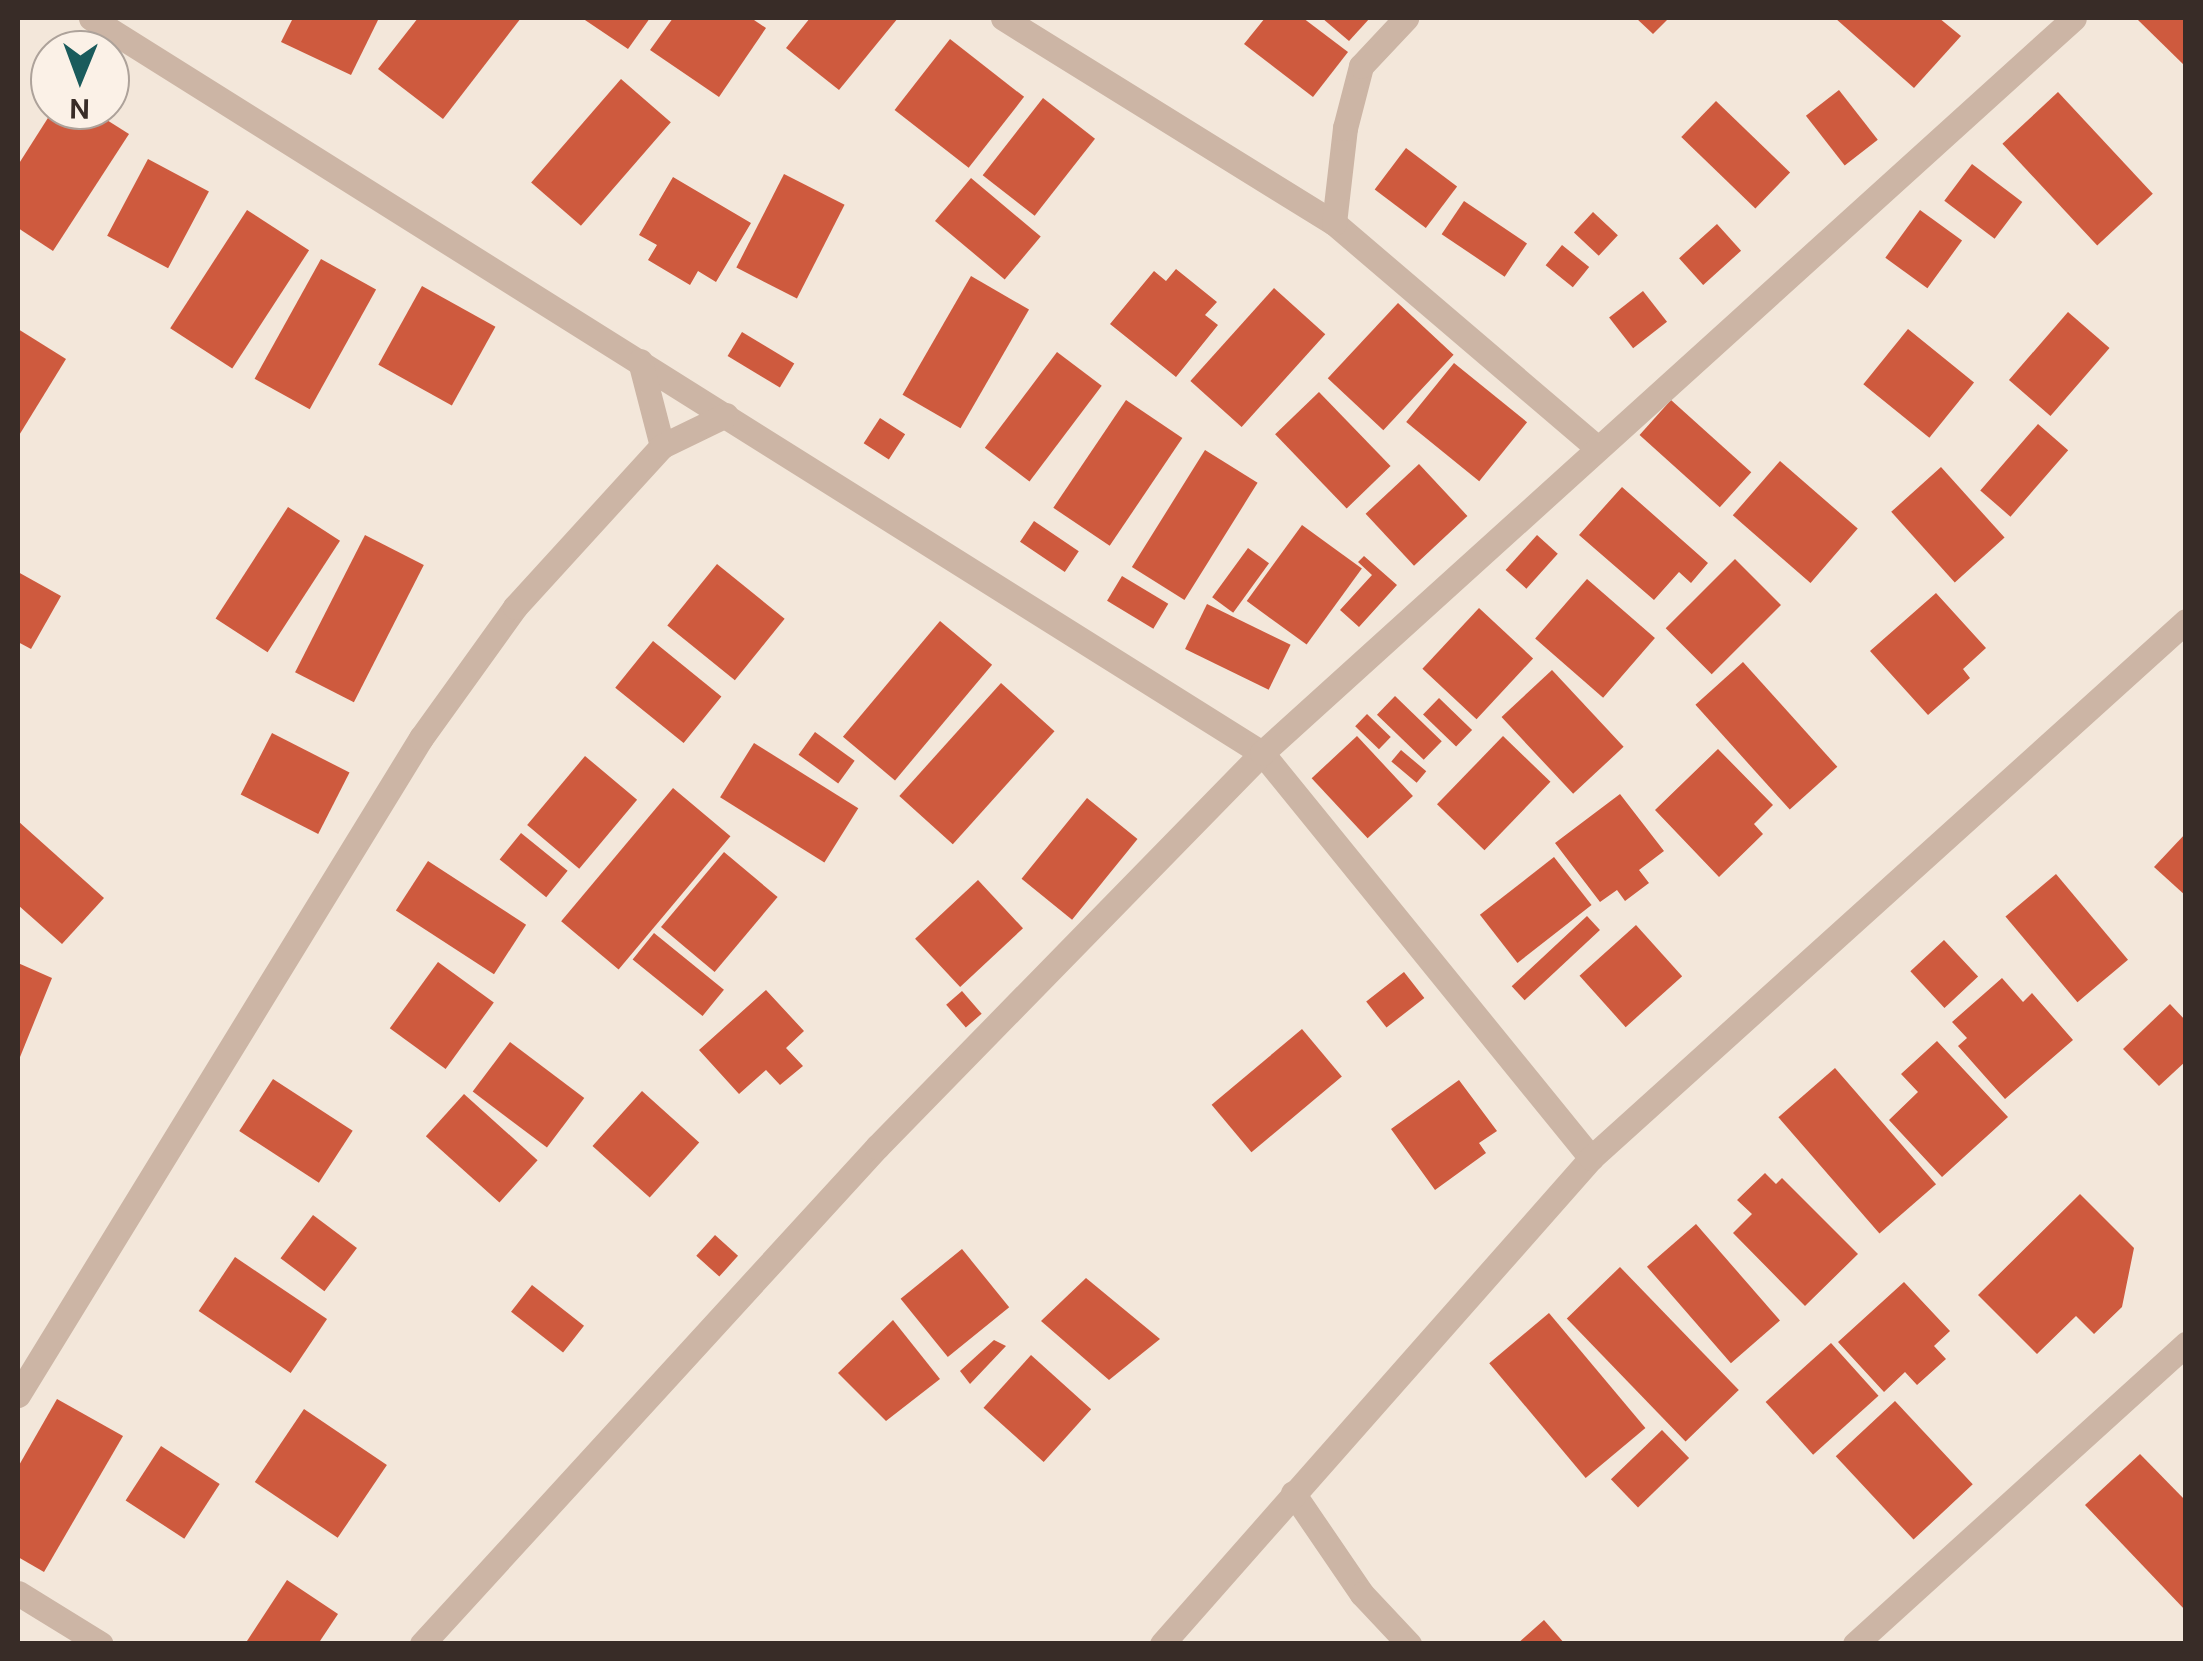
<!DOCTYPE html>
<html>
<head>
<meta charset="utf-8">
<style>
	body { margin:0 }
	#map { position:relative; width:2203px; height:1661px; overflow:hidden; background:#f3e7da; font-family:"DM Sans",sans-serif }
	div>[style] { position:absolute }
	.building>* { inset:0; background:#ce5a3e; transform-origin:0 0 }
	.minor>* { height:25px; margin:-12.5px; padding:0 12.5px; transform-origin:12.5px; border-radius:12.5px; background:#ccb5a5 }
	span { translate:-50% -50%; white-space:nowrap; text-align:center; line-height:1.15; -webkit-text-stroke:8px #fbf1e7; paint-order:stroke }
	.frame { position:absolute; inset:0; border:20px solid #382c27; pointer-events:none }
	.north { position:absolute; left:30px; top:30px; width:100px; height:100px; box-sizing:border-box; background:#fbf1e7; border:2px solid #ada29a; border-radius:50%; rotate:181deg; font-size:28px; font-weight:700; line-height:40px; text-align:center; color:#382c27 }
	.north::after { content:''; display:block; margin:auto; width:35px; height:45px; background:#1a5b5c; clip-path:polygon(50% 0,100% 100%,50% 72%,0 100%) }
</style>
</head>
<body>
<div id="map">
	<div class="building">
		<div style="clip-path:polygon(293px 18px,379px 18px,351px 75px,281px 42px)"></div>
		<div style="clip-path:polygon(418px 18px,521px 18px,443px 119px,378px 69px)"></div>
		<div style="clip-path:polygon(582px 18px,650px 18px,628px 49px)"></div>
		<div style="clip-path:polygon(673px 18px,751px 18px,766px 28px,719px 97px,650px 50px)"></div>
		<div style="clip-path:polygon(810px 18px,898px 18px,839px 90px,786px 48px)"></div>
		<div style="clip-path:polygon(1265px 18px,1303px 18px,1348px 52px,1313px 97px,1244px 44px)"></div>
		<div style="clip-path:polygon(1322px 18px,1370px 18px,1349px 41px)"></div>
		<div style="clip-path:polygon(1636px 18px,1669px 18px,1653px 34px)"></div>
		<div style="clip-path:polygon(1835px 18px,1939px 18px,1961px 36px,1914px 88px)"></div>
		<div style="clip-path:polygon(2140px 18px,2186px 18px,2186px 67px,2138px 20px)"></div>
		<div style="left:950px;top:39px;width:94px;height:90px;rotate:38deg"></div>
		<div style="left:621px;top:79px;width:66px;height:137px;rotate:41deg"></div>
		<div style="left:1839px;top:90px;width:63px;height:42px;rotate:52deg"></div>
		<div style="left:2058px;top:92px;width:139px;height:76px;rotate:47deg"></div>
		<div style="left:1043px;top:98px;width:66px;height:98px;rotate:38deg"></div>
		<div style="left:1716px;top:101px;width:103px;height:50px;rotate:44deg"></div>
		<div style="clip-path:polygon(53px 110px,91px 110px,129px 134px,53px 251px,18px 228px,18px 165px)"></div>
		<div style="left:1406px;top:148px;width:64px;height:52px;rotate:37deg"></div>
		<div style="left:148px;top:159px;width:69px;height:87px;rotate:28deg"></div>
		<div style="left:1972px;top:164px;width:63px;height:46px;rotate:37deg"></div>
		<div style="left:784px;top:174px;width:68px;height:105px;rotate:27deg"></div>
		<div style="clip-path:polygon(673px 177px,751px 223px,716px 282px,698px 271px,690px 285px,648px 260px,657px 245px,639px 235px)"></div>
		<div style="left:971px;top:178px;width:91px;height:56px;rotate:40deg"></div>
		<div style="left:1464px;top:201px;width:76px;height:40px;rotate:34deg"></div>
		<div style="left:247px;top:210px;width:74px;height:141px;rotate:33deg"></div>
		<div style="left:1920px;top:210px;width:52px;height:59px;rotate:36deg"></div>
		<div style="left:1593px;top:212px;width:34px;height:28px;rotate:43deg"></div>
		<div style="left:1717px;top:224px;width:36px;height:51px;rotate:48deg"></div>
		<div style="left:1562px;top:245px;width:35px;height:26px;rotate:39deg"></div>
		<div style="left:321px;top:259px;width:63px;height:137px;rotate:29deg"></div>
		<div style="clip-path:polygon(1176px 269px,1217px 302px,1205px 315px,1218px 325px,1176px 377px,1110px 324px,1154px 271px,1166px 281px)"></div>
		<div style="left:971px;top:276px;width:67px;height:137px;rotate:30deg"></div>
		<div style="left:422px;top:286px;width:84px;height:90px;rotate:29deg"></div>
		<div style="left:1274px;top:288px;width:69px;height:125px;rotate:42deg"></div>
		<div style="left:1643px;top:291px;width:39px;height:43px;rotate:52deg"></div>
		<div style="left:1398px;top:303px;width:76px;height:103px;rotate:43deg"></div>
		<div style="left:2068px;top:312px;width:55px;height:90px;rotate:41deg"></div>
		<div style="clip-path:polygon(18px 329px,66px 359px,18px 437px)"></div>
		<div style="left:1908px;top:329px;width:85px;height:71px;rotate:39deg"></div>
		<div style="left:742px;top:332px;width:61px;height:28px;rotate:31deg"></div>
		<div style="left:1057px;top:352px;width:56px;height:120px;rotate:37deg"></div>
		<div style="left:1454px;top:363px;width:94px;height:76px;rotate:39deg"></div>
		<div style="left:1319px;top:392px;width:103px;height:61px;rotate:46deg"></div>
		<div style="left:1126px;top:400px;width:68px;height:130px;rotate:34deg"></div>
		<div style="left:1671px;top:400px;width:108px;height:47px;rotate:42deg"></div>
		<div style="left:880px;top:418px;width:30px;height:30px;rotate:33deg"></div>
		<div style="left:2038px;top:424px;width:40px;height:88px;rotate:41deg"></div>
		<div style="left:1205px;top:450px;width:62px;height:138px;rotate:32deg"></div>
		<div style="left:1780px;top:461px;width:103px;height:72px;rotate:41deg"></div>
		<div style="left:1419px;top:464px;width:71px;height:73px;rotate:47deg"></div>
		<div style="left:1941px;top:467px;width:95px;height:67px;rotate:48deg"></div>
		<div style="clip-path:polygon(1622px 487px,1708px 563px,1691px 583px,1679px 572px,1654px 600px,1579px 535px)"></div>
		<div style="left:288px;top:507px;width:62px;height:133px;rotate:33deg"></div>
		<div style="left:1034px;top:521px;width:54px;height:25px;rotate:34deg"></div>
		<div style="left:1302px;top:525px;width:74px;height:94px;rotate:36deg"></div>
		<div style="left:365px;top:535px;width:66px;height:154px;rotate:27deg"></div>
		<div style="left:1537px;top:535px;width:28px;height:47px;rotate:42deg"></div>
		<div style="left:1248px;top:548px;width:26px;height:61px;rotate:36deg"></div>
		<div style="clip-path:polygon(1364px 556px,1397px 585px,1359px 627px,1340px 610px,1372px 575px,1358px 562px)"></div>
		<div style="left:1735px;top:559px;width:65px;height:98px;rotate:45deg"></div>
		<div style="left:717px;top:564px;width:87px;height:79px;rotate:39deg"></div>
		<div style="clip-path:polygon(18px 572px,61px 596px,31px 649px,18px 642px)"></div>
		<div style="left:1122px;top:576px;width:54px;height:29px;rotate:31deg"></div>
		<div style="left:1587px;top:579px;width:90px;height:79px;rotate:41deg"></div>
		<div style="clip-path:polygon(1936px 593px,1986px 648px,1963px 669px,1970px 678px,1928px 715px,1870px 651px)"></div>
		<div style="left:1207px;top:604px;width:93px;height:50px;rotate:26deg"></div>
		<div style="left:1479px;top:608px;width:74px;height:83px;rotate:43deg"></div>
		<div style="left:940px;top:621px;width:68px;height:151px;rotate:40deg"></div>
		<div style="left:653px;top:641px;width:88px;height:60px;rotate:39deg"></div>
		<div style="left:1743px;top:662px;width:141px;height:64px;rotate:48deg"></div>
		<div style="left:1552px;top:670px;width:105px;height:69px;rotate:47deg"></div>
		<div style="left:1001px;top:683px;width:72px;height:152px;rotate:42deg"></div>
		<div style="left:1395px;top:696px;width:65px;height:26px;rotate:44deg"></div>
		<div style="left:1439px;top:698px;width:46px;height:23px;rotate:44deg"></div>
		<div style="left:1367px;top:714px;width:33px;height:17px;rotate:44deg"></div>
		<div style="left:815px;top:732px;width:49px;height:28px;rotate:36deg"></div>
		<div style="left:272px;top:733px;width:87px;height:69px;rotate:27deg"></div>
		<div style="left:1357px;top:736px;width:82px;height:62px;rotate:47deg"></div>
		<div style="left:1503px;top:736px;width:66px;height:95px;rotate:44deg"></div>
		<div style="left:754px;top:743px;width:123px;height:64px;rotate:32deg"></div>
		<div style="clip-path:polygon(1718px 749px,1773px 805px,1754px 824px,1763px 834px,1719px 877px,1655px 810px)"></div>
		<div style="left:1401px;top:750px;width:33px;height:15px;rotate:40deg"></div>
		<div style="left:585px;top:756px;width:68px;height:90px;rotate:40deg"></div>
		<div style="left:673px;top:788px;width:75px;height:174px;rotate:40deg"></div>
		<div style="clip-path:polygon(1620px 794px,1664px 851px,1639px 870px,1649px 883px,1625px 901px,1617px 890px,1600px 902px,1555px 843px)"></div>
		<div style="left:1087px;top:798px;width:65px;height:104px;rotate:39deg"></div>
		<div style="clip-path:polygon(18px 821px,104px 898px,62px 944px,18px 905px)"></div>
		<div style="left:521px;top:833px;width:60px;height:34px;rotate:39deg"></div>
		<div style="clip-path:polygon(2186px 833px,2186px 896px,2154px 867px)"></div>
		<div style="left:724px;top:852px;width:70px;height:98px;rotate:40deg"></div>
		<div style="left:1554px;top:857px;width:61px;height:94px;rotate:52deg"></div>
		<div style="left:428px;top:861px;width:117px;height:59px;rotate:33deg"></div>
		<div style="left:2056px;top:874px;width:112px;height:66px;rotate:50deg"></div>
		<div style="left:978px;top:880px;width:66px;height:86px;rotate:47deg"></div>
		<div style="left:1587px;top:916px;width:19px;height:103px;rotate:47deg"></div>
		<div style="left:1636px;top:925px;width:69px;height:76px;rotate:48deg"></div>
		<div style="left:654px;top:933px;width:90px;height:34px;rotate:39deg"></div>
		<div style="left:1944px;top:940px;width:50px;height:46px;rotate:47deg"></div>
		<div style="left:438px;top:962px;width:69px;height:82px;rotate:36deg"></div>
		<div style="clip-path:polygon(18px 963px,52px 978px,18px 1062px)"></div>
		<div style="left:1404px;top:972px;width:33px;height:48px;rotate:52deg"></div>
		<div style="clip-path:polygon(2002px 978px,2023px 1002px,2032px 993px,2073px 1040px,2005px 1099px,1958px 1046px,1967px 1038px,1952px 1022px)"></div>
		<div style="clip-path:polygon(766px 990px,804px 1031px,786px 1048px,803px 1066px,780px 1085px,766px 1070px,739px 1094px,699px 1050px)"></div>
		<div style="left:962px;top:991px;width:30px;height:21px;rotate:49deg"></div>
		<div style="clip-path:polygon(2170px 1004px,2186px 1021px,2186px 1061px,2159px 1086px,2123px 1049px)"></div>
		<div style="left:1302px;top:1029px;width:62px;height:118px;rotate:50deg"></div>
		<div style="clip-path:polygon(1937px 1041px,2008px 1117px,1942px 1177px,1889px 1120px,1918px 1092px,1901px 1074px)"></div>
		<div style="left:510px;top:1042px;width:93px;height:62px;rotate:37deg"></div>
		<div style="left:1835px;top:1068px;width:154px;height:75px;rotate:49deg"></div>
		<div style="left:273px;top:1079px;width:95px;height:62px;rotate:33deg"></div>
		<div style="clip-path:polygon(1459px 1080px,1497px 1131px,1479px 1143px,1486px 1153px,1435px 1190px,1391px 1129px)"></div>
		<div style="left:642px;top:1091px;width:77px;height:74px;rotate:42deg"></div>
		<div style="left:464px;top:1094px;width:99px;height:57px;rotate:42deg"></div>
		<div style="clip-path:polygon(1765px 1173px,1776px 1184px,1782px 1178px,1858px 1254px,1805px 1306px,1733px 1233px,1752px 1214px,1737px 1200px)"></div>
		<div style="clip-path:polygon(2080px 1194px,2134px 1248px,2122px 1307px,2094px 1334px,2076px 1316px,2037px 1354px,1978px 1295px)"></div>
		<div style="left:313px;top:1215px;width:55px;height:54px;rotate:37deg"></div>
		<div style="left:1696px;top:1224px;width:128px;height:65px;rotate:49deg"></div>
		<div style="left:715px;top:1235px;width:31px;height:28px;rotate:42deg"></div>
		<div style="left:962px;top:1249px;width:75px;height:79px;rotate:51deg"></div>
		<div style="left:235px;top:1257px;width:111px;height:65px;rotate:34deg"></div>
		<div style="left:1620px;top:1267px;width:171px;height:74px;rotate:46deg"></div>
		<div style="clip-path:polygon(1086px 1278px,1160px 1339px,1109px 1380px,1041px 1321px)"></div>
		<div style="clip-path:polygon(1904px 1282px,1950px 1331px,1934px 1346px,1946px 1359px,1917px 1385px,1905px 1372px,1884px 1392px,1838px 1342px)"></div>
		<div style="left:532px;top:1285px;width:66px;height:34px;rotate:38deg"></div>
		<div style="left:1549px;top:1313px;width:150px;height:78px;rotate:50deg"></div>
		<div style="clip-path:polygon(893px 1320px,940px 1379px,886px 1421px,838px 1373px)"></div>
		<div style="clip-path:polygon(994px 1340px,1006px 1346px,970px 1384px,960px 1371px)"></div>
		<div style="left:1831px;top:1343px;width:71px;height:88px;rotate:48deg"></div>
		<div style="left:1031px;top:1355px;width:81px;height:71px;rotate:42deg"></div>
		<div style="clip-path:polygon(57px 1399px,123px 1436px,44px 1572px,18px 1557px,18px 1467px)"></div>
		<div style="left:1895px;top:1401px;width:114px;height:81px;rotate:47deg"></div>
		<div style="left:304px;top:1409px;width:100px;height:88px;rotate:34deg"></div>
		<div style="left:1662px;top:1430px;width:39px;height:71px;rotate:46deg"></div>
		<div style="left:161px;top:1446px;width:70px;height:65px;rotate:33deg"></div>
		<div style="clip-path:polygon(2140px 1454px,2186px 1501px,2186px 1611px,2085px 1505px)"></div>
		<div style="clip-path:polygon(287px 1580px,338px 1614px,318px 1644px,245px 1644px)"></div>
		<div style="clip-path:polygon(1544px 1620px,1565px 1644px,1517px 1644px)"></div>
	</div>
	<div class="minor">
		<div style="left:91px;top:18px;width:1383px;rotate:32.12deg"></div>
		<div style="left:1262px;top:753px;width:522px;rotate:50.91deg"></div>
		<div style="left:1003px;top:18px;width:389px;rotate:31.8deg"></div>
		<div style="left:1334px;top:223px;width:345px;rotate:40.5deg"></div>
		<div style="left:1334px;top:223px;width:96px;rotate:-83.4deg"></div>
		<div style="left:1345px;top:128px;width:64px;rotate:-75.5deg"></div>
		<div style="left:1361px;top:66px;width:66px;rotate:-46.8deg"></div>
		<div style="left:640px;top:361px;width:88px;rotate:75.5deg"></div>
		<div style="left:18px;top:1395px;width:771px;rotate:-58.48deg"></div>
		<div style="left:421px;top:738px;width:161px;rotate:-54.3deg"></div>
		<div style="left:515px;top:607px;width:218px;rotate:-47.6deg"></div>
		<div style="left:662px;top:446px;width:71px;rotate:-25.8deg"></div>
		<div style="left:1293px;top:1493px;width:122px;rotate:55.7deg"></div>
		<div style="left:1362px;top:1594px;width:69px;rotate:46.8deg"></div>
		<div style="left:18px;top:1593px;width:97px;rotate:31.6deg"></div>
		<div style="left:422px;top:1644px;width:674px;rotate:-47.53deg"></div>
		<div style="left:877px;top:1147px;width:551px;rotate:-45.66deg"></div>
		<div style="left:1262px;top:753px;width:1095px;rotate:-42.15deg"></div>
		<div style="left:1162px;top:1644px;width:648px;rotate:-48.56deg"></div>
		<div style="left:1591px;top:1158px;width:801px;rotate:-42.07deg"></div>
		<div style="left:1855px;top:1644px;width:447px;rotate:-42.2deg"></div>
	</div>
	<div class="frame"></div>
	<div class="north">N</div>
</div>
</body>
</html>
